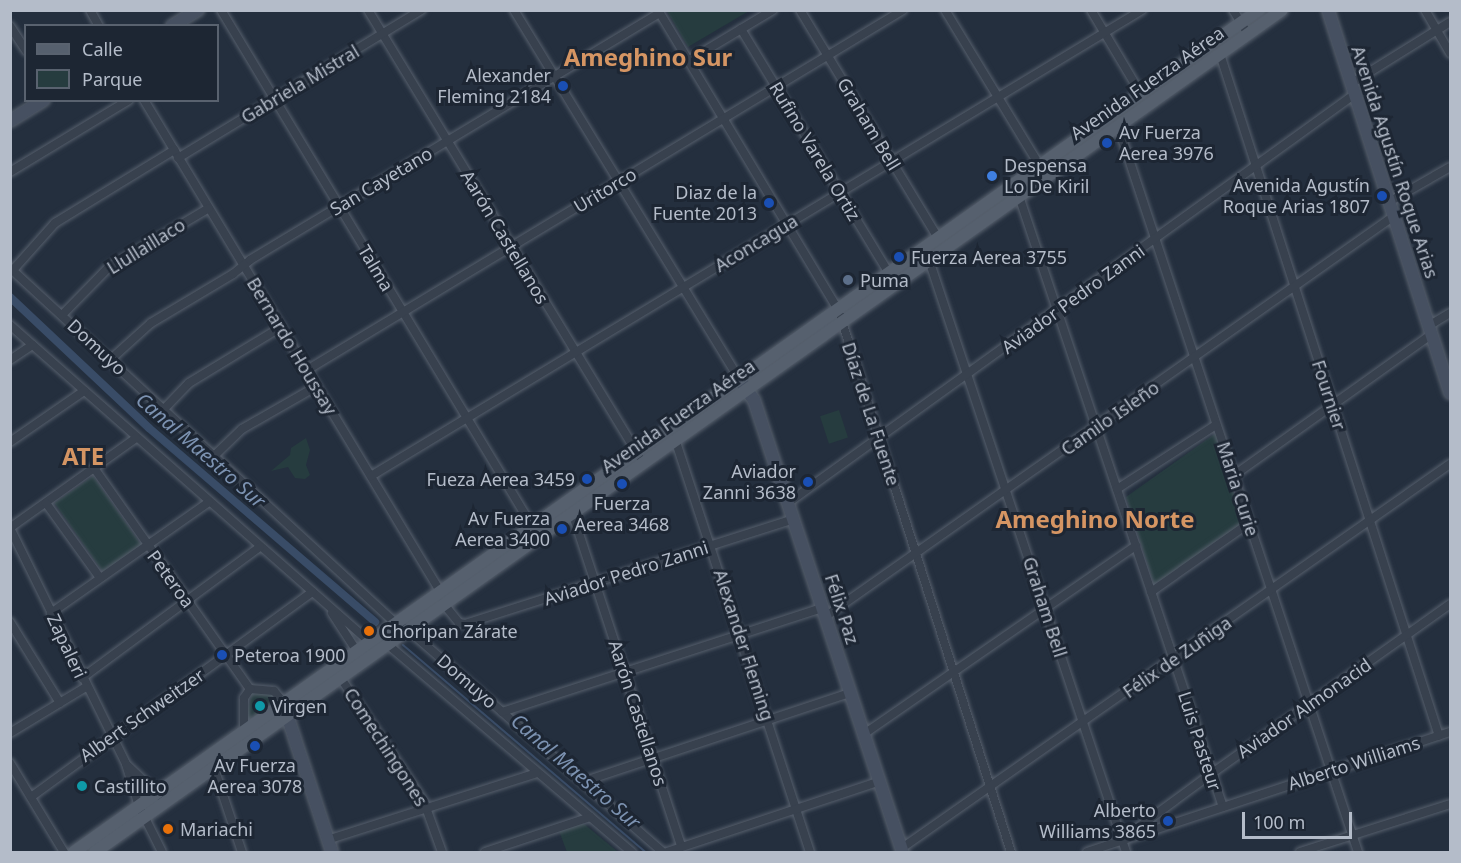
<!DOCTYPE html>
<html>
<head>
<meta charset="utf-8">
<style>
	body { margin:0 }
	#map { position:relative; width:1461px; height:863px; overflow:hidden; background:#242f3e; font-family:"Noto Sans",sans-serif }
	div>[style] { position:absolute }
	.green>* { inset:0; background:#263c3f; transform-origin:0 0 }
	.stream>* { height:2px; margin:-1px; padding:0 1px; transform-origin:1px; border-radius:1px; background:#394c67 }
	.canal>* { height:8px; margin:-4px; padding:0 4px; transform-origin:4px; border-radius:4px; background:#394c67 }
	.roads { filter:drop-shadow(0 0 2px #565f6c) drop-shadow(0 0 2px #565f6c) }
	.minor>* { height:8px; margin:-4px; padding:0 4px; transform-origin:4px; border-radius:4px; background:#38414e }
	.secondary>* { height:12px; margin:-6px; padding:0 6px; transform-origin:6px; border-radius:6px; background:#465061 }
	.primary>* { height:12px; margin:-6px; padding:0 6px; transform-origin:6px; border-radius:6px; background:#56606e }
	.dots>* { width:16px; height:16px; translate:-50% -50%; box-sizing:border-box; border:3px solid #1d2633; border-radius:50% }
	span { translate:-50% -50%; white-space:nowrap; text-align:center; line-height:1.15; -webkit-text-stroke:6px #1d2633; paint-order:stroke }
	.poi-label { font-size:18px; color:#b4bcc9 }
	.right { translate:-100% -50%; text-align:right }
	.left { translate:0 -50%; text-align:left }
	.street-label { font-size:18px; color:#b4bcc9 }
	.water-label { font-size:20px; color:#7c92b1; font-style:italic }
	.district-label { font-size:24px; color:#d59563; font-weight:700 }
	.frame { position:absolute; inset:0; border:12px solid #b4bcc9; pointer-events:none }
	.legend { position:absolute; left:24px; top:24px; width:195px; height:78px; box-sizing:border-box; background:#1d2633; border:2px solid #59626f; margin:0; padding:8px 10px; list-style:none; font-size:18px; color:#b4bcc9 }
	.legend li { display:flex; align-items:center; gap:12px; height:30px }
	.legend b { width:30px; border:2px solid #59626f }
	.scale { position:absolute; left:1242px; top:812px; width:110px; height:27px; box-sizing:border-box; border:3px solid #b4bcc9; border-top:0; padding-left:8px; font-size:18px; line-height:21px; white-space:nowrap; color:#b4bcc9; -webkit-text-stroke:4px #1d2633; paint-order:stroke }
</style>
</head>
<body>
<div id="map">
	<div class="green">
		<div style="clip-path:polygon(667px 11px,749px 11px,688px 47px)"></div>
		<div style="left:839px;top:410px;width:29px;height:20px;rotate:72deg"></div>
		<div style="clip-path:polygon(1216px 433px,1243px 524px,1154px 585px,1126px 497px)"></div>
		<div style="clip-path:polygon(306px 438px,310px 450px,306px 465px,310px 475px,305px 479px,295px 478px,288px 467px,271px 471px,290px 455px,291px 448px)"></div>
		<div style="left:93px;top:476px;width:84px;height:47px;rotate:55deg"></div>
		<div style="clip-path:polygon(252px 691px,274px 695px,278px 703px,251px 722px,247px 715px)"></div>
		<div style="clip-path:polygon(583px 823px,618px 852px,567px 852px,559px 831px)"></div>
	</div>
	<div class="stream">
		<div style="left:403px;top:645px;width:318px;rotate:40.5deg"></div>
	</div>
	<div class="canal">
		<div style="left:10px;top:297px;width:191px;rotate:43.3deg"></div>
		<div style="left:149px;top:428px;width:298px;rotate:40.6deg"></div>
	</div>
	<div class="roads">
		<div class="minor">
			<div style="left:90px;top:10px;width:18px;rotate:61deg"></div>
			<div style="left:221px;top:10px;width:602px;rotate:58.92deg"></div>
			<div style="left:368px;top:10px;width:522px;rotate:58.72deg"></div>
			<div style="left:514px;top:10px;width:432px;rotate:58.6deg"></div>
			<div style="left:658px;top:10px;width:349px;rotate:59deg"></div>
			<div style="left:838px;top:309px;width:570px;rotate:72.33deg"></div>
			<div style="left:800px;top:10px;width:267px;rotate:58.8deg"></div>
			<div style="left:945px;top:10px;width:183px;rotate:58.7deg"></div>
			<div style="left:1091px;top:10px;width:98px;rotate:59.2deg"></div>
			<div style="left:1233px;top:10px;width:28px;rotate:58deg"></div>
			<div style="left:1425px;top:10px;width:50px;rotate:59.8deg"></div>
			<div style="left:10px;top:26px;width:30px;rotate:57deg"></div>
			<div style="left:741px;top:29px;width:285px;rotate:58.8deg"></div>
			<div style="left:1220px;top:54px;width:716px;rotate:72.2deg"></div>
			<div style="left:688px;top:61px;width:99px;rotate:-31deg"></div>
			<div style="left:1352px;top:83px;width:115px;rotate:-31.9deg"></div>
			<div style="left:144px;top:100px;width:573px;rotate:58.92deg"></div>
			<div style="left:1118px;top:126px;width:765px;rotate:71.71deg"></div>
			<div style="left:178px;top:158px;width:285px;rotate:-31.3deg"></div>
			<div style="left:10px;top:172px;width:139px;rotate:-31.2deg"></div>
			<div style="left:1019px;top:196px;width:644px;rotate:71.54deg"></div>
			<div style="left:1389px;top:202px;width:70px;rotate:-29.8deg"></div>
			<div style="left:929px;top:260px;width:624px;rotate:71.59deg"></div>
			<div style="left:10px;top:268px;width:522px;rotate:42.67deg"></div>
			<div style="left:13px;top:270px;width:63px;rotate:-48.2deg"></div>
			<div style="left:55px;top:223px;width:140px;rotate:-31.5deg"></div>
			<div style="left:62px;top:315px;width:66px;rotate:-45.6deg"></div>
			<div style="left:108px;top:268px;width:117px;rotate:-30.7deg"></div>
			<div style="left:10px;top:325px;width:478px;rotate:41.4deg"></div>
			<div style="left:1430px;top:325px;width:23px;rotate:-31deg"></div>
			<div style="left:10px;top:360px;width:27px;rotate:-34deg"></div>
			<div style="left:110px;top:360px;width:55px;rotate:-42.1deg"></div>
			<div style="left:151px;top:323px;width:96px;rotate:-30.9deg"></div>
			<div style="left:233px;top:274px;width:22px;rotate:-39deg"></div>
			<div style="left:250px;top:260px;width:478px;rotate:-31.1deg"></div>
			<div style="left:307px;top:370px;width:696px;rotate:-31.13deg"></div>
			<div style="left:163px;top:410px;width:37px;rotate:-46deg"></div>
			<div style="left:189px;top:383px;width:108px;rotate:-31.3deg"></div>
			<div style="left:136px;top:438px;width:155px;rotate:144.5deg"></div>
			<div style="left:10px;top:528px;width:263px;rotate:63.8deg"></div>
			<div style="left:126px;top:764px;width:44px;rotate:72.8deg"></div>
			<div style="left:139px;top:806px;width:51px;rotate:63.4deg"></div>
			<div style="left:675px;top:439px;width:435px;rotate:71.9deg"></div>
			<div style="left:10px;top:442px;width:90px;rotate:-34.6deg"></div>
			<div style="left:213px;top:457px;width:40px;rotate:-44deg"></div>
			<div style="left:242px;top:429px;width:86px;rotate:-29.8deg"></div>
			<div style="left:94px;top:468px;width:271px;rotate:54.8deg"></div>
			<div style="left:371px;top:476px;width:901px;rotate:-31.15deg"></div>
			<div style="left:1233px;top:476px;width:244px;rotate:-35.5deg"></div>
			<div style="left:1117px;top:489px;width:118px;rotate:-32.9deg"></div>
			<div style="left:46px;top:503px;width:92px;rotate:54.2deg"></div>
			<div style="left:788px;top:503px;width:699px;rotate:-35.8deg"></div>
			<div style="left:572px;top:512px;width:350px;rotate:71.9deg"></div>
			<div style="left:1151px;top:592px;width:120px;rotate:-35.1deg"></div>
			<div style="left:443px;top:603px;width:26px;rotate:51deg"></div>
			<div style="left:459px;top:623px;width:6px;rotate:9deg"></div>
			<div style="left:465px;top:624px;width:345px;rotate:-17.7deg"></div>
			<div style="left:51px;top:613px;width:193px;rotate:-35.1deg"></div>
			<div style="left:332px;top:613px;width:44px;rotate:57deg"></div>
			<div style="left:825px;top:617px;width:696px;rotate:-35.17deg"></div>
			<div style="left:10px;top:622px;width:95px;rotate:58.3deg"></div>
			<div style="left:406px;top:628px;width:341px;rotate:41.1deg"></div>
			<div style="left:386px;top:643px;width:323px;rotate:40.4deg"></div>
			<div style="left:340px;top:677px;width:151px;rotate:56.1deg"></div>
			<div style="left:424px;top:802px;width:53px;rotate:70.2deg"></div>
			<div style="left:82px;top:678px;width:221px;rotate:-36.4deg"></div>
			<div style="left:250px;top:689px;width:24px;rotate:5deg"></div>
			<div style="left:274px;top:691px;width:14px;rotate:51deg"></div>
			<div style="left:502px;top:712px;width:336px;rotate:-18deg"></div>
			<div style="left:244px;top:730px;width:32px;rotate:-90deg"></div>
			<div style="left:244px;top:698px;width:11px;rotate:-56deg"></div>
			<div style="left:10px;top:733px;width:89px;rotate:-31.2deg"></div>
			<div style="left:864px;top:734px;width:331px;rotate:-34.7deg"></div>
			<div style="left:10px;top:763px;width:104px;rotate:58.8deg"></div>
			<div style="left:128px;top:766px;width:44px;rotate:43.2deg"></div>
			<div style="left:214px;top:768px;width:89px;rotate:71.6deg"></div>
			<div style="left:582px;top:782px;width:282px;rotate:-18.4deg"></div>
			<div style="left:31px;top:797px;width:348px;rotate:-36.1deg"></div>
			<div style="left:1133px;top:837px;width:9px;rotate:-69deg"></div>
			<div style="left:1136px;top:829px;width:93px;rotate:-36.3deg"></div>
			<div style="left:1211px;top:774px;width:293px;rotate:-35.4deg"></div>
			<div style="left:327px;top:840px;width:220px;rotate:-17.7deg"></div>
			<div style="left:902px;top:848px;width:669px;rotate:-35.02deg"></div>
			<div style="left:485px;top:852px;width:111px;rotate:-18.4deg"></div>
			<div style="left:667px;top:852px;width:225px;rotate:-18.4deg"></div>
			<div style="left:1087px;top:852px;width:382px;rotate:-18.3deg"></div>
			<div style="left:1300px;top:852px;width:157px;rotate:-17.7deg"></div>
		</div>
		<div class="secondary">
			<div style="left:1328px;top:10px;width:402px;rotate:72.3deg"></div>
			<div style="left:172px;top:26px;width:31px;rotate:-32deg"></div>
			<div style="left:10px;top:121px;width:40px;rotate:-32deg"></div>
			<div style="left:742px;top:383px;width:21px;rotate:55deg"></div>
			<div style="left:754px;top:400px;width:476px;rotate:71.8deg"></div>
			<div style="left:287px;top:715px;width:144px;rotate:71.8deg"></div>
		</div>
		<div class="primary">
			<div style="left:74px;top:852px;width:1454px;rotate:-35.4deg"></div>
			<div style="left:95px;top:852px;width:1455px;rotate:-35.35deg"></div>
		</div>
	</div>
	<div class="dots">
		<div style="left:563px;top:86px;background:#1a4fb4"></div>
		<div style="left:1107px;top:143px;background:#1a4fb4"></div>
		<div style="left:992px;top:176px;background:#3f7fe0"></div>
		<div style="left:1382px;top:196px;background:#1a4fb4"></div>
		<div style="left:769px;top:203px;background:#1a4fb4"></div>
		<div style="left:899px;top:257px;background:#1a4fb4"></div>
		<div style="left:848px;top:280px;background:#5c6f8a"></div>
		<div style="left:587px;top:479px;background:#1a4fb4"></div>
		<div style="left:808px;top:482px;background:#1a4fb4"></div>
		<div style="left:622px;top:484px;background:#1a4fb4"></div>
		<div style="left:562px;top:529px;background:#1a4fb4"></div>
		<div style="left:369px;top:631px;background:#e8710a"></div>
		<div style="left:222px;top:655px;background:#1a4fb4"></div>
		<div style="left:260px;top:706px;background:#0f9aa8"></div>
		<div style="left:255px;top:746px;background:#1a4fb4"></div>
		<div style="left:82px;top:786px;background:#0f9aa8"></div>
		<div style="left:1168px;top:821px;background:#1a4fb4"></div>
		<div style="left:168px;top:829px;background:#e8710a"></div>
	</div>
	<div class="poi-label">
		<span class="right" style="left:551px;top:86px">Alexander<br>Fleming 2184</span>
		<span class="left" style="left:1119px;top:143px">Av Fuerza<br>Aerea 3976</span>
		<span class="left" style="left:1004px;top:176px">Despensa<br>Lo De Kiril</span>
		<span class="right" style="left:1370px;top:196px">Avenida Agustín<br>Roque Arias 1807</span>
		<span class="right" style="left:757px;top:203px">Diaz de la<br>Fuente 2013</span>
		<span class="left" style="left:911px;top:257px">Fuerza Aerea 3755</span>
		<span class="left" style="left:860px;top:280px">Puma</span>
		<span class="right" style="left:796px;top:482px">Aviador<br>Zanni 3638</span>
		<span class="right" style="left:575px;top:479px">Fueza Aerea 3459</span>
		<span style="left:622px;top:514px">Fuerza<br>Aerea 3468</span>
		<span class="right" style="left:550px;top:529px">Av Fuerza<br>Aerea 3400</span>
		<span class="left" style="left:381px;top:631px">Choripan Zárate</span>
		<span class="left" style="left:234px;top:655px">Peteroa 1900</span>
		<span class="left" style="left:272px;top:706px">Virgen</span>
		<span style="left:255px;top:776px">Av Fuerza<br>Aerea 3078</span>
		<span class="left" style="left:94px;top:786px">Castillito</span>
		<span class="right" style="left:1156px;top:821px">Alberto<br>Williams 3865</span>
		<span class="left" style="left:180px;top:829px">Mariachi</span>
	</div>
	<div class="street-label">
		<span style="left:1147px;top:83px;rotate:-35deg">Avenida Fuerza Aérea</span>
		<span style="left:300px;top:84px;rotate:-31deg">Gabriela Mistral</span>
		<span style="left:869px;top:124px;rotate:59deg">Graham Bell</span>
		<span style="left:815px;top:151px;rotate:59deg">Rufino Varela Ortiz</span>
		<span style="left:1395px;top:162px;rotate:72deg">Avenida Agustín Roque Arias</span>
		<span style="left:381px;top:181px;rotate:-31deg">San Cayetano</span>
		<span style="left:605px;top:190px;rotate:-31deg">Uritorco</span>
		<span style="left:505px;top:237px;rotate:59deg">Aarón Castellanos</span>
		<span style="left:756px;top:243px;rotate:-31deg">Aconcagua</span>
		<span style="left:146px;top:246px;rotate:-32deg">Llullaillaco</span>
		<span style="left:376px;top:268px;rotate:59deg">Talma</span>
		<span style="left:1073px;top:299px;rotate:-36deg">Aviador Pedro Zanni</span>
		<span style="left:292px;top:346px;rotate:59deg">Bernardo Houssay</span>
		<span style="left:97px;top:347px;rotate:43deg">Domuyo</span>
		<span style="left:1329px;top:395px;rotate:72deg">Fournier</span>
		<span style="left:871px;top:414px;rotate:72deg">Díaz de La Fuente</span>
		<span style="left:678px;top:416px;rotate:-35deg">Avenida Fuerza Aérea</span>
		<span style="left:1110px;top:418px;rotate:-35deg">Camilo Isleño</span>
		<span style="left:1238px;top:489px;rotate:72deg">Maria Curie</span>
		<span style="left:626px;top:573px;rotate:-18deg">Aviador Pedro Zanni</span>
		<span style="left:171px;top:579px;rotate:54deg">Peteroa</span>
		<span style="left:1045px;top:607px;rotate:72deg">Graham Bell</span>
		<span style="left:842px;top:609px;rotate:72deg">Félix Paz</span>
		<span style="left:744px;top:645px;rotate:72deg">Alexander Fleming</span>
		<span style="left:67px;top:646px;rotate:65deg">Zapaleri</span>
		<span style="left:1177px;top:657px;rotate:-35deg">Félix de Zuñiga</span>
		<span style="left:467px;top:681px;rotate:41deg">Domuyo</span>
		<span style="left:1304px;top:708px;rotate:-35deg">Aviador Almonacid</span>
		<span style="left:638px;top:713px;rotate:72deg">Aarón Castellanos</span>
		<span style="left:142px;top:715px;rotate:-35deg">Albert Schweitzer</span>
		<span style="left:1200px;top:741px;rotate:72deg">Luis Pasteur</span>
		<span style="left:386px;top:747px;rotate:57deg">Comechingones</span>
		<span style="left:1354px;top:763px;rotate:-18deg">Alberto Williams</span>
	</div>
	<div class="water-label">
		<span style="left:201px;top:450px;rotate:41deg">Canal Maestro Sur</span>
		<span style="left:576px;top:771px;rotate:41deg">Canal Maestro Sur</span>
	</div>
	<div class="district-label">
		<span style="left:648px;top:57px">Ameghino Sur</span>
		<span style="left:83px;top:456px">ATE</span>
		<span style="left:1095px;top:519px">Ameghino Norte</span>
	</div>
	<div class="frame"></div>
	<ul class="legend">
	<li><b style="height:8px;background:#56606e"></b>Calle</li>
	<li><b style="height:16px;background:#263c3f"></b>Parque</li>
	</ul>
	<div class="scale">100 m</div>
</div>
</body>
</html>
